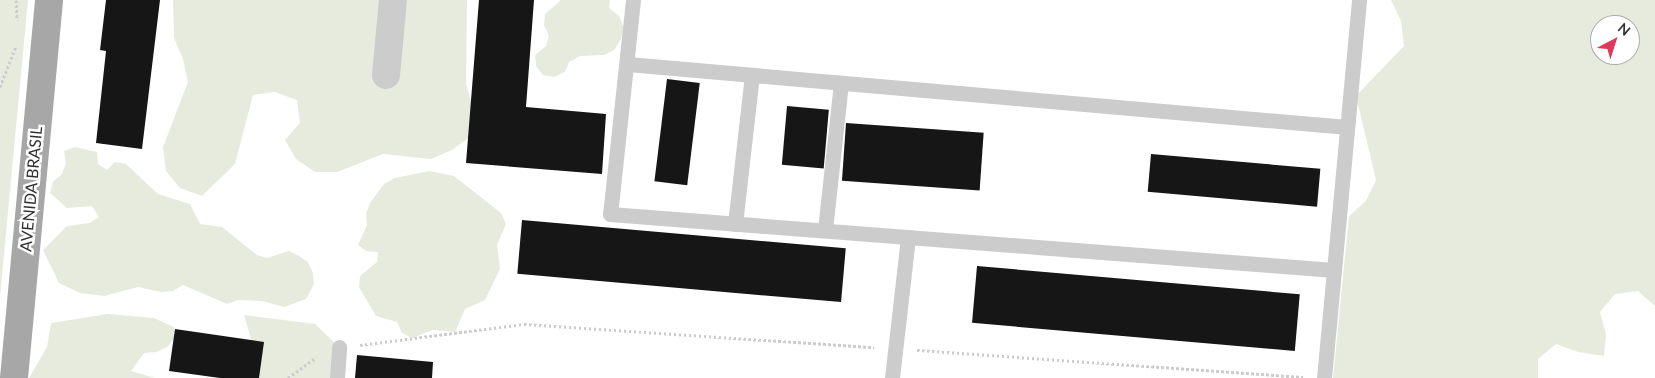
<!DOCTYPE html>
<html>
<head>
<meta charset="utf-8">
<style>
	body { margin:0 }
	#map { position:relative; width:1655px; height:378px; overflow:hidden; background:#fff; font-family:Lato,sans-serif }
	div>[style] { position:absolute }
	.green>* { inset:0; background:#e7ebde }
	.building>* { inset:0; background:#161616; transform-origin:0 0 }
	.path>* { height:3px; margin-top:-1.5px; transform-origin:0; background:repeating-linear-gradient(90deg,#ccc 0 2.5px,transparent 0 5px) }
	.service>* { height:15px; margin:-7.5px; padding:0 7.5px; transform-origin:7.5px; border-radius:7.5px; background:#ccc }
	.minor>* { height:28px; margin:-14px; padding:0 14px; transform-origin:14px; border-radius:14px; background:#ccc }
	.primary>* { height:28px; margin:-14px; padding:0 14px; transform-origin:14px; border-radius:14px; background:#a7a7a7 }
	span { translate:-50% -50%; white-space:nowrap; text-align:center; line-height:1.15; -webkit-text-stroke:5px #fff; paint-order:stroke }
	.street-label { font-size:16px; color:#2f2f2f }
	.north { position:absolute; left:1590px; top:15px; width:50px; height:50px; box-sizing:border-box; background:#fff; border:1px solid #acacac; border-radius:50%; rotate:40deg; font-size:14px; font-weight:700; line-height:20px; text-align:center; color:#2f2f2f }
	.north::after { content:''; display:block; margin:auto; width:18px; height:22px; background:#dd3a5b; clip-path:polygon(50% 0,100% 100%,50% 72%,0 100%) }
</style>
</head>
<body>
<div id="map">
	<div class="green">
		<div style="clip-path:polygon(0 0,28px 0,0 297px)"></div>
		<div style="clip-path:polygon(173px 0,467px 0,466px 84px,473px 108px,471px 136px,452px 150px,431px 159px,383px 154px,337px 172px,315px 172px,296px 159px,285px 140px,300px 123px,297px 100px,275px 92px,253px 95px,235px 164px,202px 196px,180px 188px,166px 171px,163px 147px,188px 82px,183px 59px,174px 38px)"></div>
		<div style="clip-path:polygon(561px 0,610px 0,609px 8px,619px 16px,624px 28px,621px 39px,614px 50px,604px 55px,580px 56px,569px 62px,565px 72px,554px 77px,543px 75px,536px 66px,535px 55px,546px 46px,549px 36px,544px 25px,545px 14px)"></div>
		<div style="clip-path:polygon(evenodd,1391px 0,1655px 0,1655px 306px,1638px 291px,1615px 294px,1600px 312px,1606px 334px,1604px 356px,1578px 352px,1556px 344px,1538px 359px,1538px 378px,1333px 378px,1349px 216px,1366px 201px,1376px 180px,1356px 96px,1404px 46px,1401px 21px,1391px 0,1600px 25px,1630px 25px,1630px 55px,1600px 55px,1600px 25px)"></div>
		<div style="clip-path:polygon(75px 147px,97px 152px,98px 164px,107px 170px,115px 162px,126px 164px,158px 194px,190px 204px,200px 224px,222px 227px,257px 255px,267px 258px,289px 251px,299px 256px,308px 262px,313px 273px,314px 284px,306px 299px,284px 307px,262px 301px,238px 300px,227px 304px,183px 285px,173px 291px,161px 292px,138px 287px,104px 296px,80px 293px,59px 283px,43px 250px,67px 226px,90px 223px,99px 217px,92px 206px,67px 208px,50px 193px,53px 182px,62px 174px,66px 163px,64px 151px)"></div>
		<div style="clip-path:polygon(429px 171px,454px 176px,501px 213px,506px 224px,497px 245px,500px 269px,485px 300px,465px 309px,455px 332px,433px 330px,412px 338px,402px 333px,397px 322px,376px 316px,359px 287px,360px 276px,377px 262px,378px 252px,366px 251px,358px 245px,367px 225px,366px 214px,370px 203px,384px 184px,395px 178px)"></div>
		<div style="clip-path:polygon(108px 314px,154px 318px,174px 327px,174px 339px,167px 347px,156px 352px,144px 353px,131px 371px,155px 378px,29px 378px,47px 347px,51px 323px)"></div>
		<div style="clip-path:polygon(244px 315px,315px 324px,339px 347px,335px 378px,248px 378px,253px 345px)"></div>
	</div>
	<div class="building">
		<div style="clip-path:polygon(106px 0,160px 0,142px 149px,96px 143px,106px 51px,100px 50px)"></div>
		<div style="clip-path:polygon(479px 0,534px 0,526px 107px,606px 114px,602px 174px,466px 163px)"></div>
		<div style="left:667px;top:79px;width:33px;height:103px;rotate:7deg"></div>
		<div style="left:787px;top:106px;width:42px;height:59px;rotate:5deg"></div>
		<div style="left:846px;top:123px;width:138px;height:58px;rotate:4deg"></div>
		<div style="left:1151px;top:154px;width:170px;height:38px;rotate:5deg"></div>
		<div style="left:522px;top:220px;width:325px;height:54px;rotate:5deg"></div>
		<div style="left:977px;top:266px;width:324px;height:57px;rotate:5deg"></div>
		<div style="clip-path:polygon(175px 329px,264px 342px,259px 378px,220px 378px,169px 371px)"></div>
		<div style="clip-path:polygon(357px 355px,433px 362px,432px 378px,355px 378px)"></div>
	</div>
	<div class="path">
		<div style="left:16px;top:0;width:20px;rotate:87deg"></div>
		<div style="left:0;top:87px;width:44px;rotate:-68.7deg"></div>
		<div style="left:360px;top:345px;width:165px;rotate:-7.3deg"></div>
		<div style="left:524px;top:324px;width:351px;rotate:3.8deg"></div>
		<div style="left:917px;top:350px;width:387px;rotate:4deg"></div>
		<div style="left:288px;top:378px;width:34px;rotate:-36deg"></div>
	</div>
	<div class="service">
		<div style="left:633px;top:0;width:215px;rotate:96.1deg"></div>
		<div style="left:610px;top:214px;width:726px;rotate:4.42deg"></div>
		<div style="left:628px;top:64px;width:722px;rotate:5.01deg"></div>
		<div style="left:735px;top:224px;width:150px;rotate:-83.5deg"></div>
		<div style="left:825px;top:230px;width:148px;rotate:-83.8deg"></div>
		<div style="left:337px;top:378px;width:31px;rotate:-86deg"></div>
		<div style="left:892px;top:378px;width:142px;rotate:-83.5deg"></div>
		<div style="left:1324px;top:378px;width:380px;rotate:-84.7deg"></div>
	</div>
	<div class="minor">
		<div style="left:386px;top:75px;width:75px;rotate:-84.7deg"></div>
	</div>
	<div class="primary">
		<div style="left:14px;top:378px;width:380px;rotate:-84.7deg"></div>
	</div>
	<div class="street-label">
		<span style="left:31px;top:189px;rotate:-85deg">AVENIDA BRASIL</span>
	</div>
	<div class="north">N</div>
</div>
</body>
</html>
